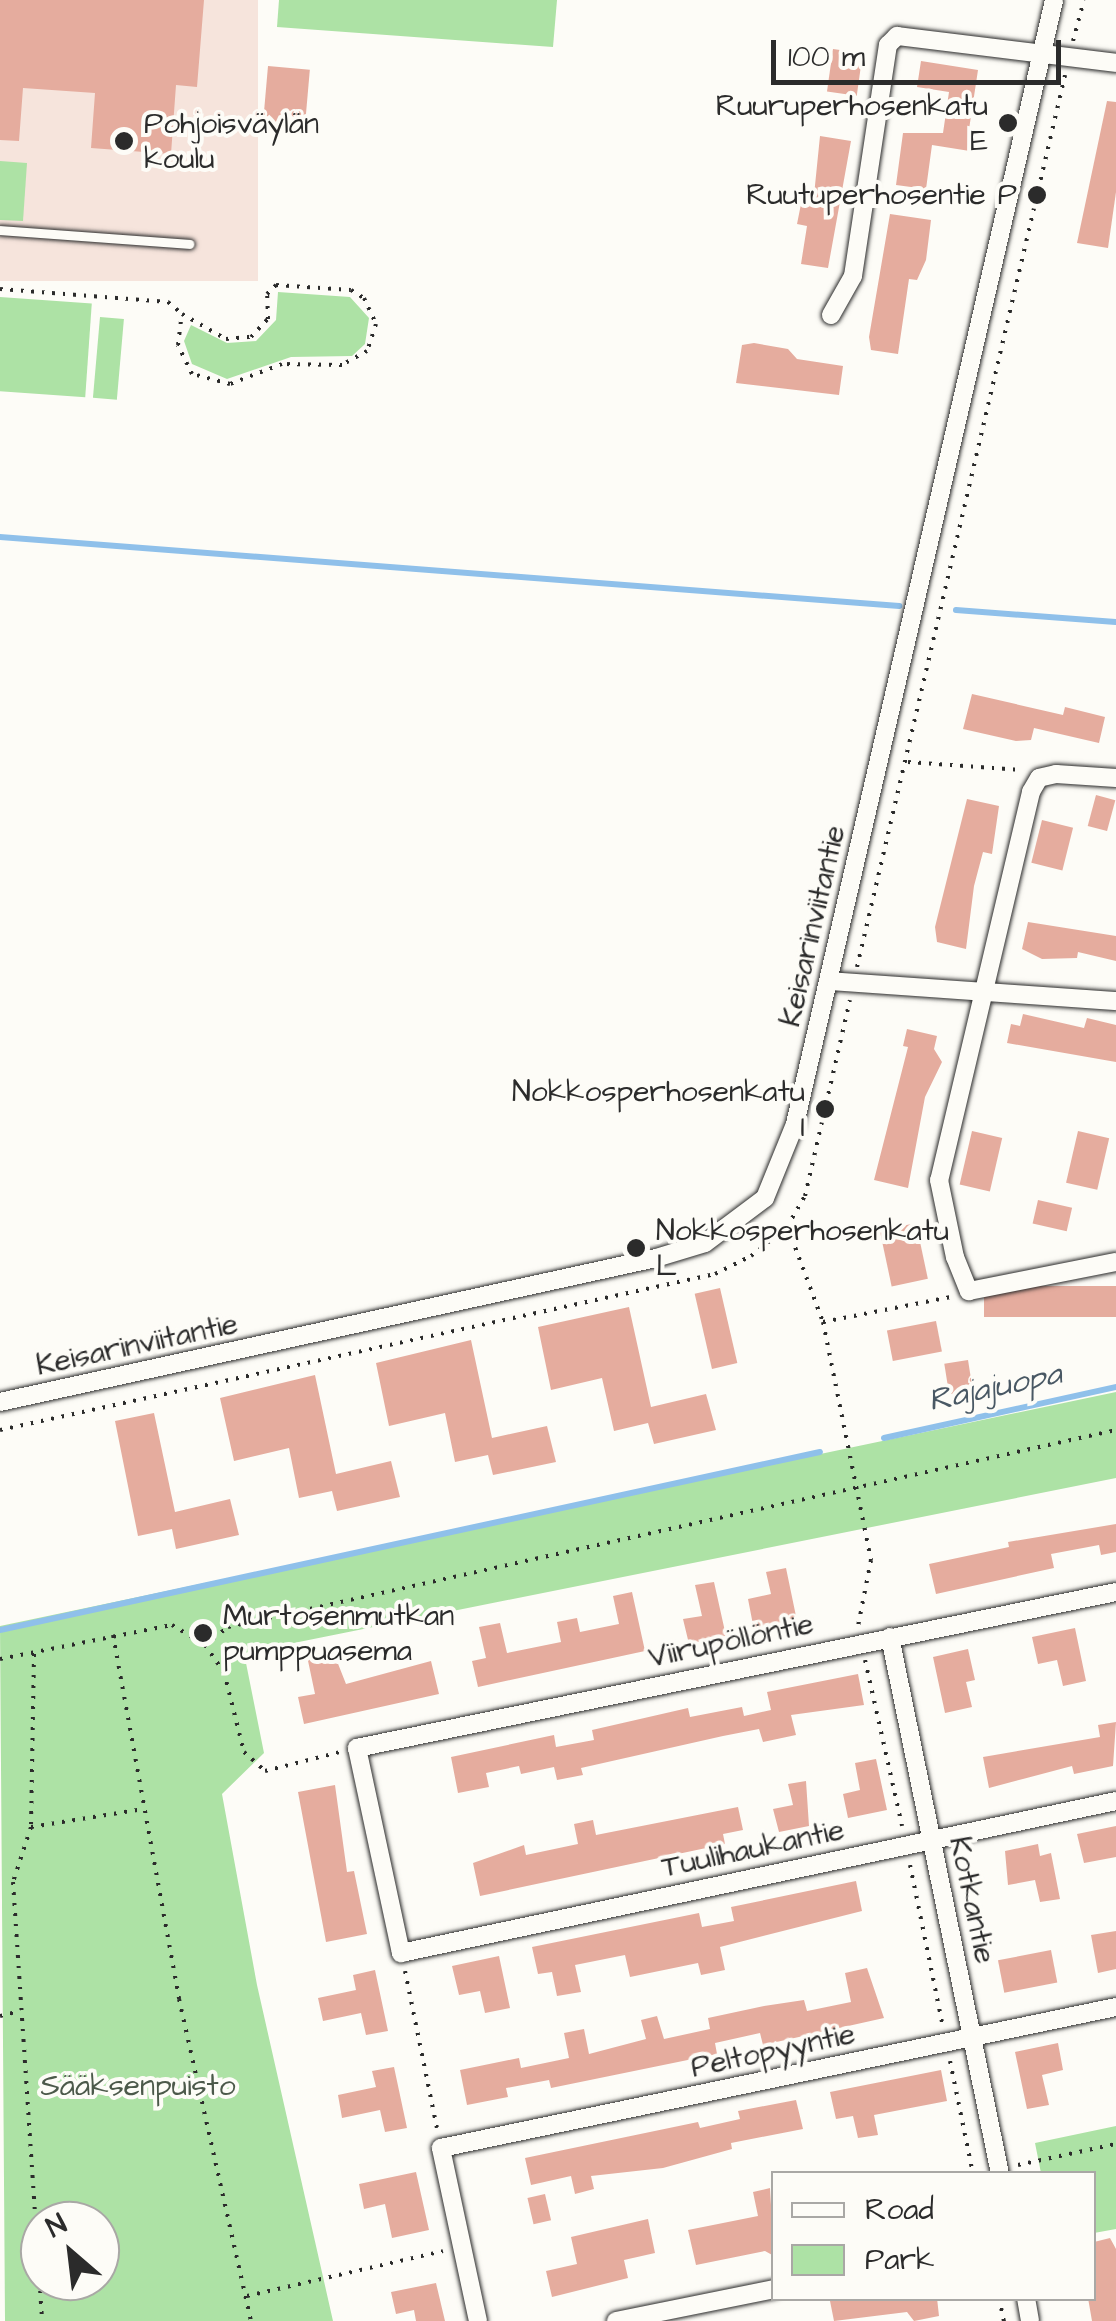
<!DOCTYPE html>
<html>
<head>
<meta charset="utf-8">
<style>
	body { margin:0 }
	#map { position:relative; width:1116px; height:2321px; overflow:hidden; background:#fdfcf7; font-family:"Architects Daughter",sans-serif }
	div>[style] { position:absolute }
	.built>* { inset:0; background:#f6e4dc; transform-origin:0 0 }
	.green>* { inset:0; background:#ade2a5; transform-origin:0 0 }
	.stream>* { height:6px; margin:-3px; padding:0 3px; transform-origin:3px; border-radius:3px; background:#8fc0ea }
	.building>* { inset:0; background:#e5ac9e; transform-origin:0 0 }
	.path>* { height:4px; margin-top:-2px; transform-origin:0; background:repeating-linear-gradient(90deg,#2b2b2b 0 2.5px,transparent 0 10.5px) }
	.roads { filter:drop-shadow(0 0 2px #2b2b2b) drop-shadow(0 0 2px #2b2b2b) }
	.service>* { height:9px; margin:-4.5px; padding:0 4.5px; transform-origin:4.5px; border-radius:4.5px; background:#fdfcf7 }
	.minor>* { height:18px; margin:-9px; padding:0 9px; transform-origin:9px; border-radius:9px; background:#fdfcf7 }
	.dots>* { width:28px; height:28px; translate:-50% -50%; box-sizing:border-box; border:5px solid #fdfcf7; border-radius:50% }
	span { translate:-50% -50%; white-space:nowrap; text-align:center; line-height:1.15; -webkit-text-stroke:8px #fdfcf7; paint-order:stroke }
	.poi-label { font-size:30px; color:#2b2b2b }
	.right { translate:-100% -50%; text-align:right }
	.left { translate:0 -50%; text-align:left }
	.street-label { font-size:30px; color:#2b2b2b }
	.park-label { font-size:30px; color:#4c594a }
	.water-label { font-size:32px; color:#495864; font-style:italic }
	.legend { position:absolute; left:771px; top:2171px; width:325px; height:130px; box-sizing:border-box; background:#fdfcf7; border:2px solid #a9a8a5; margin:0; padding:12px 18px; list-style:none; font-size:30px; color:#2b2b2b }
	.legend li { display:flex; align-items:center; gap:20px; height:50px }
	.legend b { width:50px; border:2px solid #a9a8a5 }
	.north { position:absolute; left:20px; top:2201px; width:100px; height:100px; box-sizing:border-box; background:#fdfcf7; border:2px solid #a9a8a5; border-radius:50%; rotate:332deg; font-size:28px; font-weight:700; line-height:40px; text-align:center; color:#2b2b2b }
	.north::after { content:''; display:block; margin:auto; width:35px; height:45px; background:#2b2b2b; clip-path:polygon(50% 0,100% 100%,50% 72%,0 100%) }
	.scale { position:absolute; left:771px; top:40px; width:290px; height:45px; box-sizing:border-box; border:5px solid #2b2b2b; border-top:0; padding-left:12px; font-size:30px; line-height:35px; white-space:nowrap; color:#2b2b2b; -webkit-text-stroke:8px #fdfcf7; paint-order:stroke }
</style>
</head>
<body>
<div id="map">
	<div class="built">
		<div style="left:0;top:0;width:258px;height:281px"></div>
	</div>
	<div class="green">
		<div style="clip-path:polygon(279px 0,557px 0,553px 47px,277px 27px)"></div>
		<div style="clip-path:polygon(0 161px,27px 163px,23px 221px,0 220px)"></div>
		<div style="clip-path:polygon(278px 292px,350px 297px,369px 318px,365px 344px,352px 356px,291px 357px,227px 379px,192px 364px,184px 341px,191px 325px,227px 343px,256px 341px,276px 320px)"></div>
		<div style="left:0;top:297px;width:92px;height:94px;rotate:4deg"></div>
		<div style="left:100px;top:317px;width:24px;height:81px;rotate:5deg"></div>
		<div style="clip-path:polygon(evenodd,1116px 1392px,1116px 1478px,244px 1653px,264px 1753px,222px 1794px,257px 1985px,333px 2321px,5px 2321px,0 1626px,1116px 1392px,40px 2221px,100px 2221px,100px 2281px,40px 2281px,40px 2221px)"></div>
		<div style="clip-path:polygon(1116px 2126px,1116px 2229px,1094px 2233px,1094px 2174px,1041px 2173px,1035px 2143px)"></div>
	</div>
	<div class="stream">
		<div style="left:0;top:537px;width:902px;rotate:4.39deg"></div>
		<div style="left:956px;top:610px;width:160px;rotate:4.3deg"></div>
		<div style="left:884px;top:1438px;width:238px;rotate:-12.4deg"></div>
		<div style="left:0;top:1630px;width:839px;rotate:-12.25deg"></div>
	</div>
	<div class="building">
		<div style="clip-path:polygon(0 0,204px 0,197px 87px,176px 85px,171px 154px,91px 148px,95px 93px,23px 88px,19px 141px,0 140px)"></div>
		<div style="left:833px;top:49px;width:30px;height:43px;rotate:8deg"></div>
		<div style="clip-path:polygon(921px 61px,978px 70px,968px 136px,978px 137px,976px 152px,932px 145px,926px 189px,896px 185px,903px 133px,943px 133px,949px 92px,917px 87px)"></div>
		<div style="left:268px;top:66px;width:42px;height:60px;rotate:5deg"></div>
		<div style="clip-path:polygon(1107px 101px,1116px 102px,1116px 192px,1108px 248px,1077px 243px)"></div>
		<div style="clip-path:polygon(820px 136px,851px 141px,828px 268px,801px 264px,807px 226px,797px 224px,801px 204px,813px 205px)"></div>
		<div style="clip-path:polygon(890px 214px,931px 220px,926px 260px,917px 280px,909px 279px,898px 354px,871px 350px,869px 337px)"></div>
		<div style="clip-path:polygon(754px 343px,788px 349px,797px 359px,843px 366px,839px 395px,736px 383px,742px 345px)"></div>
		<div style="clip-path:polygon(972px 694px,1063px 715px,1065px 707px,1105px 717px,1099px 743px,1034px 728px,1031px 740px,1016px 741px,963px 729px)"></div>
		<div style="left:1096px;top:795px;width:20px;height:32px;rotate:15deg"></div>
		<div style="clip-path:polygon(967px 799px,999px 806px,992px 854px,983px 852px,974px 886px,966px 949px,937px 942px,935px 927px)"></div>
		<div style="left:1042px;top:820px;width:32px;height:44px;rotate:14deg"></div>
		<div style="clip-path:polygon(1028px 922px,1116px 936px,1116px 961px,1078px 952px,1077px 958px,1042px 959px,1022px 949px)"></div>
		<div style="clip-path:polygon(1023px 1014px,1084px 1028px,1087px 1018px,1116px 1025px,1116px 1062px,1007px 1043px,1011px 1024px,1020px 1026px)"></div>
		<div style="clip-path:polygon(907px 1029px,937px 1036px,934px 1049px,942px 1062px,925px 1097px,908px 1188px,874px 1180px,908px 1047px,903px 1046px)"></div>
		<div style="left:972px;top:1131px;width:31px;height:55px;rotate:13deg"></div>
		<div style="left:1078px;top:1131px;width:32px;height:53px;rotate:13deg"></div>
		<div style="left:1038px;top:1200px;width:35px;height:24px;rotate:13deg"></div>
		<div style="left:916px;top:1223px;width:57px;height:37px;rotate:78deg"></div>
		<div style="left:1116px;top:1286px;width:31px;height:132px;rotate:90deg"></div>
		<div style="left:720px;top:1288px;width:77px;height:26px;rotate:77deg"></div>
		<div style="clip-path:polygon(629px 1307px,651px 1407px,706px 1394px,716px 1430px,654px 1444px,648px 1423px,614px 1431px,602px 1378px,551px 1390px,538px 1327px)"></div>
		<div style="left:936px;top:1321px;width:31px;height:50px;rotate:79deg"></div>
		<div style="clip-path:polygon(471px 1340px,492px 1438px,547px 1426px,556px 1462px,493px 1475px,488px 1455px,455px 1462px,445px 1413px,389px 1426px,376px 1363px)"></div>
		<div style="left:968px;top:1360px;width:31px;height:24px;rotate:81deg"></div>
		<div style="clip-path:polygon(315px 1375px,336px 1474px,391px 1461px,400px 1497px,337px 1511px,332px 1491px,299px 1498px,289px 1448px,234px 1461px,220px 1398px)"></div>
		<div style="clip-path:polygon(154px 1413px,175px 1512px,230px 1499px,239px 1535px,176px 1549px,172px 1529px,138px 1536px,115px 1421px)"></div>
		<div style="clip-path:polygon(1116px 1524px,1116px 1552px,1101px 1555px,1099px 1545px,1051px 1554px,1054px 1568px,936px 1594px,929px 1564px,1009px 1547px,1008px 1542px)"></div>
		<div style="clip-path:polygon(786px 1568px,797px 1621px,754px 1630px,748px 1599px,771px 1594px,766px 1572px)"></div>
		<div style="clip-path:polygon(714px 1582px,726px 1636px,689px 1644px,683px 1619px,702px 1616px,695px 1585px)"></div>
		<div style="clip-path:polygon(632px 1592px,645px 1651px,478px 1687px,472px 1661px,486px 1658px,479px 1627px,500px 1623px,507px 1653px,561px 1642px,557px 1622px,577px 1618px,580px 1632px,619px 1624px,613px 1596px)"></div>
		<div style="clip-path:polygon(1075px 1628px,1086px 1681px,1063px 1686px,1057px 1660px,1038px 1664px,1032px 1637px)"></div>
		<div style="clip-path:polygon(968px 1649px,975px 1680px,966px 1682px,972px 1707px,945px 1713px,933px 1657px)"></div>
		<div style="clip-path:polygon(333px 1651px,346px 1684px,431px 1661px,439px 1694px,304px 1724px,298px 1697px,315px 1694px,307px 1656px)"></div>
		<div style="clip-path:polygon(858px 1674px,864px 1705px,791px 1715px,796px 1735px,763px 1742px,759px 1729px,723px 1736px,581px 1768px,583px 1775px,557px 1780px,554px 1767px,521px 1774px,519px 1766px,486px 1773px,489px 1787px,458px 1793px,451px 1757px,554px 1735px,556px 1747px,594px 1740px,592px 1730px,688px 1708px,690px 1717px,742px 1707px,744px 1716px,771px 1710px,767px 1692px)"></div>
		<div style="clip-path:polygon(1116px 1722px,1113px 1766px,1074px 1774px,1072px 1766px,989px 1788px,983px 1757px,1100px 1737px,1098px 1725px)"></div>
		<div style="clip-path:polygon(876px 1759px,887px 1810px,848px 1818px,843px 1794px,860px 1790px,855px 1763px)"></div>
		<div style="clip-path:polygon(806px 1781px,809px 1826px,779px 1832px,773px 1809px,793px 1805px,788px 1784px)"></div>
		<div style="clip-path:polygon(335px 1785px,347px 1872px,354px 1871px,367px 1934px,326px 1942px,298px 1792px)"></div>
		<div style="clip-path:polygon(738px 1807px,743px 1830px,723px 1834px,725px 1844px,480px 1896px,473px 1863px,524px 1845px,526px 1855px,578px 1844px,574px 1824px,593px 1820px,596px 1835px)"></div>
		<div style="clip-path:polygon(1116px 1826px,1116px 1857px,1084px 1863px,1077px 1834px)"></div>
		<div style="clip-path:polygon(1038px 1844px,1040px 1856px,1051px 1853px,1060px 1899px,1040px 1902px,1035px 1880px,1008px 1885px,1005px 1851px)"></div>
		<div style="clip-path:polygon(856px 1881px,862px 1911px,720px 1947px,725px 1970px,701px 1975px,698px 1963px,630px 1977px,625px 1955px,575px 1965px,581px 1992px,557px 1996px,552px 1972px,538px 1974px,532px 1947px,699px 1913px,702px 1927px,734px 1921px,731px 1907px)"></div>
		<div style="clip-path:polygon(1116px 1931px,1116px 1969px,1098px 1973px,1091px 1935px)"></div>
		<div style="left:1051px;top:1950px;width:33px;height:54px;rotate:79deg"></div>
		<div style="clip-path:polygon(499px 1956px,510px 2008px,485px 2013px,480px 1991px,459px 1995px,452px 1966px)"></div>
		<div style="clip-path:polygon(867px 1968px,884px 2018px,763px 2045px,760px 2033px,715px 2043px,717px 2054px,551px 2088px,549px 2080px,506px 2088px,508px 2097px,467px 2105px,460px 2070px,519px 2058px,521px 2068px,569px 2058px,564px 2033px,584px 2029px,589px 2054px,646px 2039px,641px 2020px,657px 2016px,664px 2039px,710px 2029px,708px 2018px,764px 2006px,804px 2000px,807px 2011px,851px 2002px,845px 1973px)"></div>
		<div style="clip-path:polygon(375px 1970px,388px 2031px,366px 2035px,361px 2013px,323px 2021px,318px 1998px,356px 1990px,353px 1975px)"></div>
		<div style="clip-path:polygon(1058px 2043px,1063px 2070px,1042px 2075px,1049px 2105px,1027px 2109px,1015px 2052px)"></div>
		<div style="clip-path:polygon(394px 2067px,407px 2128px,385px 2132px,380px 2110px,342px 2118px,338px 2095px,376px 2087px,372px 2071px)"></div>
		<div style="clip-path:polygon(941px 2070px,947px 2101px,874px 2115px,878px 2135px,858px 2138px,853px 2116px,836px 2119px,830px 2092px)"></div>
		<div style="clip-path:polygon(796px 2100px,803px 2129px,731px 2143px,732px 2149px,663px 2168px,591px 2176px,594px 2189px,575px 2194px,571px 2176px,531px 2185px,525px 2158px,698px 2122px,700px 2128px,740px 2119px,738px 2111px)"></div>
		<div style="clip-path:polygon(416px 2172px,429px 2230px,392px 2238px,385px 2204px,364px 2209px,359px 2184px)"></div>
		<div style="clip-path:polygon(770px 2188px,774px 2256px,765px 2251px,696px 2265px,688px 2230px,758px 2216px,753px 2192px)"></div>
		<div style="left:545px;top:2194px;width:27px;height:18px;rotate:77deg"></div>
		<div style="clip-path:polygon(648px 2219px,655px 2253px,624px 2260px,628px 2278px,552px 2297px,546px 2271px,577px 2264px,571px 2237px)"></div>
		<div style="clip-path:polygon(1110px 2238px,1116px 2249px,1116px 2321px,1092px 2321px,1088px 2298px,1094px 2298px,1094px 2242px)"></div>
		<div style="clip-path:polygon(436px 2283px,445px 2321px,416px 2321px,414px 2310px,396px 2314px,391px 2292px)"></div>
		<div style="clip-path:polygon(937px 2298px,939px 2316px,914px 2321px,907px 2312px,834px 2321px,830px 2301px)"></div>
	</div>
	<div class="path">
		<div style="left:1073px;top:41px;width:42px;rotate:-75deg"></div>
		<div style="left:276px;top:285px;width:75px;rotate:3.8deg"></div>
		<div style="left:351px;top:290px;width:15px;rotate:32deg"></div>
		<div style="left:364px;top:298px;width:29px;rotate:65deg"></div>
		<div style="left:376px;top:324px;width:28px;rotate:108deg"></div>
		<div style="left:367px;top:351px;width:29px;rotate:151deg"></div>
		<div style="left:342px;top:365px;width:60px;rotate:-179deg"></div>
		<div style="left:282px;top:364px;width:56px;rotate:159deg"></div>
		<div style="left:230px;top:384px;width:39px;rotate:-165deg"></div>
		<div style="left:192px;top:374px;width:32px;rotate:-116deg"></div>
		<div style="left:178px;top:345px;width:31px;rotate:-83deg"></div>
		<div style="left:182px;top:314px;width:51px;rotate:29.6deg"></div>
		<div style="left:226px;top:339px;width:25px;rotate:-5deg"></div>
		<div style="left:251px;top:337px;width:25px;rotate:-47deg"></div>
		<div style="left:268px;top:319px;width:25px;rotate:-92deg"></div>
		<div style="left:267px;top:294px;width:13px;rotate:-45deg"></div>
		<div style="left:0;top:289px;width:169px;rotate:4.4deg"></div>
		<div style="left:168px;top:302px;width:17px;rotate:40deg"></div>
		<div style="left:908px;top:762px;width:115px;rotate:4deg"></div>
		<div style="left:857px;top:967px;width:916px;rotate:-76.87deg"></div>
		<div style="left:788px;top:1228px;width:100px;rotate:69.6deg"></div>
		<div style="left:823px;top:1322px;width:243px;rotate:78.6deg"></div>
		<div style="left:871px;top:1560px;width:67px;rotate:101.1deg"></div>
		<div style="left:823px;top:1322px;width:130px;rotate:-11.1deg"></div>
		<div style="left:0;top:1430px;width:732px;rotate:-12.31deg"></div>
		<div style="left:715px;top:1274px;width:40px;rotate:-26.6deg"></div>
		<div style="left:751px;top:1256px;width:46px;rotate:-38.9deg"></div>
		<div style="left:787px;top:1227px;width:36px;rotate:-60deg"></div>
		<div style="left:805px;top:1196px;width:201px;rotate:-77.1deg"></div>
		<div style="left:113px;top:1635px;width:370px;rotate:79.7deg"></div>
		<div style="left:179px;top:1999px;width:330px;rotate:77.4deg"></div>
		<div style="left:205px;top:1645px;width:29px;rotate:-38deg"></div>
		<div style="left:228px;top:1627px;width:910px;rotate:-12.51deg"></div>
		<div style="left:34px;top:1654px;width:173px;rotate:91deg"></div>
		<div style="left:31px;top:1827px;width:58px;rotate:108.1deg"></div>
		<div style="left:13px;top:1882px;width:440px;rotate:86.2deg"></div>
		<div style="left:0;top:1659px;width:175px;rotate:-11.2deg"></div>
		<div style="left:172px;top:1625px;width:39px;rotate:31deg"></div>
		<div style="left:205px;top:1645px;width:33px;rotate:55deg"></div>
		<div style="left:224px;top:1672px;width:82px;rotate:76deg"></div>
		<div style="left:244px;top:1752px;width:28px;rotate:42deg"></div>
		<div style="left:265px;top:1771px;width:77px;rotate:-14.2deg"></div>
		<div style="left:865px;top:1660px;width:170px;rotate:77.4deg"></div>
		<div style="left:31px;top:1827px;width:114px;rotate:-9.1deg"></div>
		<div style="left:910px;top:1865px;width:165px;rotate:78.5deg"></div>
		<div style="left:405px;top:1971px;width:160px;rotate:78.5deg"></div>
		<div style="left:0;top:2016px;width:21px;rotate:-14deg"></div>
		<div style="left:950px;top:2061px;width:115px;rotate:78.5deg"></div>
		<div style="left:1018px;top:2165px;width:100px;rotate:-12.1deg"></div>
		<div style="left:247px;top:2296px;width:201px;rotate:-12.9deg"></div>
		<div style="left:999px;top:2298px;width:24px;rotate:78deg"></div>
	</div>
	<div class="roads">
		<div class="service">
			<div style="left:0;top:230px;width:190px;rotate:4.2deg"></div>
		</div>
		<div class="minor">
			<div style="left:831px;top:315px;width:45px;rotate:-60.6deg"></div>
			<div style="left:853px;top:276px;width:234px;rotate:-81.4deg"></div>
			<div style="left:888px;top:45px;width:13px;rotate:-45deg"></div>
			<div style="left:897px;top:36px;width:221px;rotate:7deg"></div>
			<div style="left:1116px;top:778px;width:60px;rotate:-176.2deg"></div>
			<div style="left:1056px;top:774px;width:17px;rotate:167deg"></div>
			<div style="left:1039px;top:778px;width:16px;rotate:120deg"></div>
			<div style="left:1031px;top:792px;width:399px;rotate:103.3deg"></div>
			<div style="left:939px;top:1180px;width:79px;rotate:78.3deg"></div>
			<div style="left:955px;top:1257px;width:37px;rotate:68deg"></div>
			<div style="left:969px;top:1291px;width:150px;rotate:-11.2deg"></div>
			<div style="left:829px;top:981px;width:288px;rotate:4deg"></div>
			<div style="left:0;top:1402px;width:672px;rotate:-12.38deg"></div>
			<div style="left:656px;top:1258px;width:51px;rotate:-17deg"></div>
			<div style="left:705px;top:1243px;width:75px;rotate:-36.9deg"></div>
			<div style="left:765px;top:1198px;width:80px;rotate:-67.9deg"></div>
			<div style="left:795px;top:1124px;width:1153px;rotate:-77.02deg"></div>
			<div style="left:1116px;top:1592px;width:775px;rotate:168.39deg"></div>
			<div style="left:357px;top:1748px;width:210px;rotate:77.9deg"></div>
			<div style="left:401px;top:1953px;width:731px;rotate:-12deg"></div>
			<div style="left:890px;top:1637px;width:548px;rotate:78.42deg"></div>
			<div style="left:1026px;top:2298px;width:23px;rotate:80deg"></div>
			<div style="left:478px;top:2321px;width:177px;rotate:-102.1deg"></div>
			<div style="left:441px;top:2148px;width:690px;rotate:-11.8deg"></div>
			<div style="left:616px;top:2321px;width:161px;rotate:-11.4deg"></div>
		</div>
	</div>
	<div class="dots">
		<div style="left:1008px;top:123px;background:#2b2b2b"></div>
		<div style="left:124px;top:141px;background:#2b2b2b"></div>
		<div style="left:1037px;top:195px;background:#2b2b2b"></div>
		<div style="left:825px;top:1109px;background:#2b2b2b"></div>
		<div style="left:636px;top:1248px;background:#2b2b2b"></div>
		<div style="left:203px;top:1633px;background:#2b2b2b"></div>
	</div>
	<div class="poi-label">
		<span class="right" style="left:988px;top:123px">Ruuruperhosenkatu<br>E</span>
		<span class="left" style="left:144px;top:141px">Pohjoisväylän<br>koulu</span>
		<span class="right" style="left:1017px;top:195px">Ruutuperhosentie P</span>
		<span class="right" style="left:805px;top:1109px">Nokkosperhosenkatu<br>I</span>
		<span class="left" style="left:656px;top:1248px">Nokkosperhosenkatu<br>L</span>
		<span class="left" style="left:223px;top:1633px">Murtosenmutkan<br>pumppuasema</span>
	</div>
	<div class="street-label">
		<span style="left:813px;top:926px;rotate:-77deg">Keisarinviitantie</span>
		<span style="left:137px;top:1345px;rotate:-12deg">Keisarinviitantie</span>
		<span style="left:731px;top:1641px;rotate:-12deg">Viirupöllöntie</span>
		<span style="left:753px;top:1849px;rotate:-12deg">Tuulihaukantie</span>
		<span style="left:972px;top:1900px;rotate:78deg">Kotkantie</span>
		<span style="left:773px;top:2051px;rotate:-12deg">Peltopyyntie</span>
	</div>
	<div class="park-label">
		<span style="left:138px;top:2086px">Sääksenpuisto</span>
	</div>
	<div class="water-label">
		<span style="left:995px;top:1388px;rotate:-12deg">Rajajuopa</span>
	</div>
	<ul class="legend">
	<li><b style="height:12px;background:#fdfcf7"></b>Road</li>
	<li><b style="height:28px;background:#ade2a5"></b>Park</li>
	</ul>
	<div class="north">N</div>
	<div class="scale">100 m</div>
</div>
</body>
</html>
